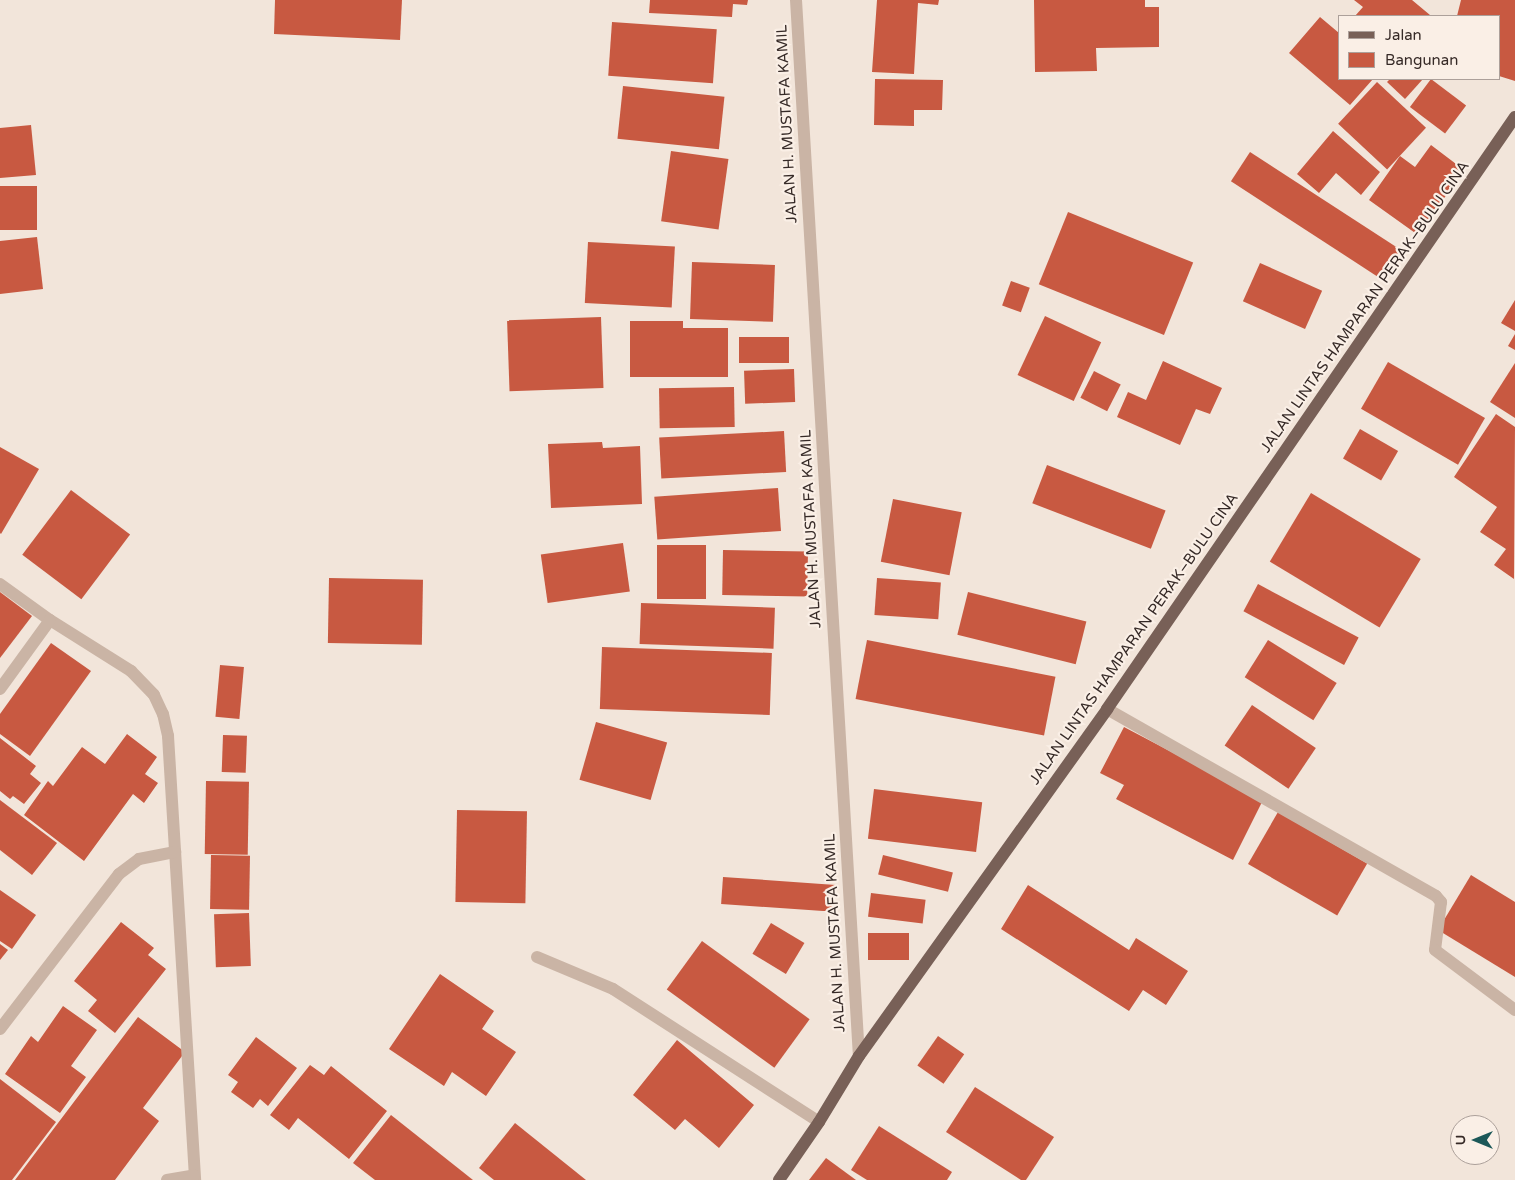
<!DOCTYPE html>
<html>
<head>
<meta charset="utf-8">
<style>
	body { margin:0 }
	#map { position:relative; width:1515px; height:1180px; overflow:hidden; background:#f2e5da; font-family:"Varela Round",sans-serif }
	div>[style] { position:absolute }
	.building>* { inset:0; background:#c85941; transform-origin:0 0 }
	.minor>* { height:12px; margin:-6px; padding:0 6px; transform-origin:6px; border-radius:6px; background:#cab4a5 }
	.tertiary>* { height:12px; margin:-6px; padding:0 6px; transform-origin:6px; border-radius:6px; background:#cab4a5 }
	.primary>* { height:12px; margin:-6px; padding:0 6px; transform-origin:6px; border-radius:6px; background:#786057 }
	span { translate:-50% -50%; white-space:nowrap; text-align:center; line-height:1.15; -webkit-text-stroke:4.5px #faefe6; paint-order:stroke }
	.street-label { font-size:15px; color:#362a27 }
	.legend { position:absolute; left:1338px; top:15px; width:162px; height:65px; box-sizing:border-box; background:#faefe6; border:1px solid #aca09a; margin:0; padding:6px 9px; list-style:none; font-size:15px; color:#362a27 }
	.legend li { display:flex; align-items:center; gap:10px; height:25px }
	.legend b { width:25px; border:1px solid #aca09a }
	.north { position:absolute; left:1450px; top:1115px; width:50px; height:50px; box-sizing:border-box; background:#faefe6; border:1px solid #aca09a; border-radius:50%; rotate:270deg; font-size:14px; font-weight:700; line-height:20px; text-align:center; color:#362a27 }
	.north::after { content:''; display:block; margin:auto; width:18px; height:22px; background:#1c5858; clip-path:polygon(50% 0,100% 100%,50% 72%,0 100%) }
</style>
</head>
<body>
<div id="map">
	<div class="building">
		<div style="clip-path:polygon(275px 0,402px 0,400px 40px,274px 34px)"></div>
		<div style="clip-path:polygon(650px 0,748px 0,747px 5px,733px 4px,732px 17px,649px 13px)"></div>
		<div style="clip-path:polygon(877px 0,939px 0,938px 5px,918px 3px,914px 74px,872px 72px)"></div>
		<div style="clip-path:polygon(1034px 0,1145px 0,1145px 7px,1159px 7px,1159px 47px,1096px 48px,1097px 71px,1035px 72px)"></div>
		<div style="clip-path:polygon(1354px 0,1412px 0,1430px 15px,1355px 16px,1363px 7px)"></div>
		<div style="clip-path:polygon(1461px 0,1515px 0,1515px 81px,1499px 76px,1499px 16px,1457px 16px)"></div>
		<div style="clip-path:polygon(1320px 17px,1339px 33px,1339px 79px,1373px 79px,1350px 105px,1289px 53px)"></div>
		<div style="left:612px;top:22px;width:105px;height:54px;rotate:4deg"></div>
		<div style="clip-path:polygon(875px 79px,943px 80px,942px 110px,914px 110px,914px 126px,874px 125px)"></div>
		<div style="clip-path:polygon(1390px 79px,1423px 79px,1405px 99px,1387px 82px)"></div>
		<div style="left:1431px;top:79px;width:44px;height:35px;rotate:37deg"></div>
		<div style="left:1377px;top:82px;width:67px;height:57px;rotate:43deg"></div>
		<div style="left:623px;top:86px;width:102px;height:53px;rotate:6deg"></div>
		<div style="clip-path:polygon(31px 125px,36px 175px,0 178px,0 128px)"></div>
		<div style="clip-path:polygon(1333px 131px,1380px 172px,1361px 195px,1336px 173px,1319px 193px,1297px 174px)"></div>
		<div style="clip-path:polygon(1431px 145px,1464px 170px,1418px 235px,1369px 200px,1400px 156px,1415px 167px)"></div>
		<div style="left:671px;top:151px;width:58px;height:71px;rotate:8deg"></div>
		<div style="left:1250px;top:152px;width:180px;height:35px;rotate:33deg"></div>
		<div style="left:0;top:186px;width:37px;height:44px"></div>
		<div style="left:1068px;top:212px;width:135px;height:78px;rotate:22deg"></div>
		<div style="clip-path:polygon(37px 237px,43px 289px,0 294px,0 241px)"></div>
		<div style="left:588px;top:242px;width:87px;height:61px;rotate:3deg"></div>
		<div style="left:692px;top:262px;width:83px;height:57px;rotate:2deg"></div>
		<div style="left:1260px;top:263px;width:68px;height:42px;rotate:24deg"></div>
		<div style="left:1011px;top:281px;width:20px;height:26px;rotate:20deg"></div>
		<div style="clip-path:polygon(1515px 300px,1515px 331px,1501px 323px)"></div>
		<div style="left:1045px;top:316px;width:62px;height:65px;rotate:25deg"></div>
		<div style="left:601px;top:317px;width:71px;height:94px;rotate:88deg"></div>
		<div style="clip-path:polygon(630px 321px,683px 321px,683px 328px,728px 328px,728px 377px,630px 377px)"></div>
		<div style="clip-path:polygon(1515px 334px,1515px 350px,1508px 346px)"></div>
		<div style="left:789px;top:337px;width:26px;height:50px;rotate:90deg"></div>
		<div style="clip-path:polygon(1163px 361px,1222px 388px,1210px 414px,1196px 409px,1180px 445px,1117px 417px,1128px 392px,1146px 400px)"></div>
		<div style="left:1388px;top:362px;width:112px;height:54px;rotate:30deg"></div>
		<div style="clip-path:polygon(1515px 363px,1515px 418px,1490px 402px)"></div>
		<div style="left:794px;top:369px;width:33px;height:50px;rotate:88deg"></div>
		<div style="left:1094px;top:371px;width:30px;height:30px;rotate:27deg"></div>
		<div style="left:734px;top:387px;width:40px;height:75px;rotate:89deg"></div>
		<div style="clip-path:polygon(1496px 414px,1515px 427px,1514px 579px,1494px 565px,1506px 549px,1480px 532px,1497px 507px,1454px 477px)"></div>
		<div style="left:1360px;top:429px;width:44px;height:34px;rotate:30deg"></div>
		<div style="left:784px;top:431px;width:41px;height:125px;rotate:87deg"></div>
		<div style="clip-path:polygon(602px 442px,603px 448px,640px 446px,642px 504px,551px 508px,548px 444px)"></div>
		<div style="clip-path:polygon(0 447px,39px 469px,1px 534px,0 533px)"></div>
		<div style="left:1047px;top:465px;width:127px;height:41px;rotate:21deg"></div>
		<div style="left:778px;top:488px;width:43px;height:124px;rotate:86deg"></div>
		<div style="left:71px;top:490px;width:74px;height:81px;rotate:37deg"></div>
		<div style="left:1311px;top:493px;width:128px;height:80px;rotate:31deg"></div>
		<div style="left:893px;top:499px;width:70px;height:64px;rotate:11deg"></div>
		<div style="left:623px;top:543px;width:49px;height:83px;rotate:82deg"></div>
		<div style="left:657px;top:545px;width:49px;height:54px"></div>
		<div style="left:723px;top:550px;width:85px;height:45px;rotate:1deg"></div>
		<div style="left:329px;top:578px;width:94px;height:65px;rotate:1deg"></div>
		<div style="left:877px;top:578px;width:64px;height:37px;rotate:4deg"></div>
		<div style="left:1258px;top:584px;width:114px;height:31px;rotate:28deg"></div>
		<div style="clip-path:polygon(0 592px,32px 616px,0 658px)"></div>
		<div style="left:968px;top:592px;width:122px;height:44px;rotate:14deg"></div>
		<div style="left:641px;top:603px;width:134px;height:41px;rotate:2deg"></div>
		<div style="left:867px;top:640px;width:192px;height:60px;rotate:11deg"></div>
		<div style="left:1268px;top:640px;width:81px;height:44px;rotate:32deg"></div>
		<div style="clip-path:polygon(51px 643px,91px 671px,30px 756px,0 734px,0 714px)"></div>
		<div style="left:602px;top:647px;width:170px;height:62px;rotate:2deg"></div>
		<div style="left:220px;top:665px;width:24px;height:52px;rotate:5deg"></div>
		<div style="left:1252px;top:705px;width:77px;height:49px;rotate:34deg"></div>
		<div style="left:596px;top:722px;width:74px;height:60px;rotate:16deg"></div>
		<div style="clip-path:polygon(1124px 727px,1263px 800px,1233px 860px,1116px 799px,1124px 785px,1100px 773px)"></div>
		<div style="clip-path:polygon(127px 734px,157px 757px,145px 774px,158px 783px,144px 803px,133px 794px,84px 861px,24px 815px,48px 781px,53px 786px,82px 747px,105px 764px)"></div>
		<div style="left:223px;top:735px;width:24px;height:37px;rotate:2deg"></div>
		<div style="clip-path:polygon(0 738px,36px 766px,30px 774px,41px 783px,24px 804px,13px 796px,10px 799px,0 791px)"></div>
		<div style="left:206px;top:781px;width:43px;height:73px;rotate:1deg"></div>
		<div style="left:874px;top:789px;width:109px;height:50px;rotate:7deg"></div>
		<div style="clip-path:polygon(0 800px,57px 843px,32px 875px,0 850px)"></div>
		<div style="left:457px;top:810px;width:70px;height:92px;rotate:1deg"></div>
		<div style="left:1278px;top:812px;width:103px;height:60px;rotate:30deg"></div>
		<div style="left:211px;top:855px;width:39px;height:54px;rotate:1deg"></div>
		<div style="left:883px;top:855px;width:72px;height:20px;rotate:14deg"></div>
		<div style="clip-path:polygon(1471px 875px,1515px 902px,1515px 977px,1438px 930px)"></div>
		<div style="left:723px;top:877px;width:113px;height:27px;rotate:4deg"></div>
		<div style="clip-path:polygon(1028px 885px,1129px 950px,1136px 938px,1188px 971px,1166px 1005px,1143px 990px,1129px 1011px,1001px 929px)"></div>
		<div style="clip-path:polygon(0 890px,36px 915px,12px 949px,0 941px)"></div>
		<div style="left:871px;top:893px;width:55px;height:24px;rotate:7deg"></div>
		<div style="left:249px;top:913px;width:53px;height:35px;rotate:88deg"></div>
		<div style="clip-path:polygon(121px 922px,154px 948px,148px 955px,166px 969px,115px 1033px,88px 1011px,97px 1000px,74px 981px)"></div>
		<div style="left:771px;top:923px;width:39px;height:36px;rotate:31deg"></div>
		<div style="left:868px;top:933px;width:41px;height:27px"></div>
		<div style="left:702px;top:941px;width:133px;height:60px;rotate:36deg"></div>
		<div style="clip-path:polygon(0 944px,8px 950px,0 960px)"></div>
		<div style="clip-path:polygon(440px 974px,494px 1011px,482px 1029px,516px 1052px,486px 1096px,452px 1072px,444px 1086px,389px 1049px)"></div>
		<div style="clip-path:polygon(63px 1006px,97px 1030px,71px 1066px,86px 1077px,60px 1113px,5px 1074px,31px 1036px,38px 1042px)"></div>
		<div style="clip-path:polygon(138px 1017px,185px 1052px,143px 1108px,159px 1121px,115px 1180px,15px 1180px)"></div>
		<div style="left:938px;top:1036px;width:32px;height:36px;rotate:35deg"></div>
		<div style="clip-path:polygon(256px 1037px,297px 1068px,268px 1106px,260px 1099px,253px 1108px,231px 1092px,238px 1082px,228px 1075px)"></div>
		<div style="clip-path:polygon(677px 1040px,754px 1105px,719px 1148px,685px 1119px,675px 1130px,633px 1095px)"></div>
		<div style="clip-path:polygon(310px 1065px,324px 1075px,331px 1066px,387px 1111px,349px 1159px,298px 1118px,289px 1130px,270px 1115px)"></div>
		<div style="clip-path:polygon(0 1079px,56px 1122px,12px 1180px,0 1180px)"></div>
		<div style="clip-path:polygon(975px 1087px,1054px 1137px,1026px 1180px,1021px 1180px,946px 1132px)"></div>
		<div style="clip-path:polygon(391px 1115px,473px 1180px,375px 1180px,353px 1163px)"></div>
		<div style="clip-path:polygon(515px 1123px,586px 1180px,494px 1180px,479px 1168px)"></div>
		<div style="clip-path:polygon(879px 1126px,952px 1172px,947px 1180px,867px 1180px,851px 1170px)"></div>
		<div style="clip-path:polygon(826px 1158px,856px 1180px,809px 1180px)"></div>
	</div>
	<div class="minor">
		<div style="left:0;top:584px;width:62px;rotate:35.8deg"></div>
		<div style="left:50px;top:620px;width:96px;rotate:32.2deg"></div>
		<div style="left:131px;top:671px;width:33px;rotate:46deg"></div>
		<div style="left:154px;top:695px;width:21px;rotate:65deg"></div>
		<div style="left:163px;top:714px;width:23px;rotate:77deg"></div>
		<div style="left:168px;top:736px;width:445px;rotate:86.5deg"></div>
		<div style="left:0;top:689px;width:85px;rotate:-54.1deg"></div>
		<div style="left:1107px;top:709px;width:378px;rotate:29.6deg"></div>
		<div style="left:1436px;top:896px;width:8px;rotate:50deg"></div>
		<div style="left:1441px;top:902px;width:48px;rotate:97.1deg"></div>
		<div style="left:1435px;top:950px;width:100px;rotate:36.9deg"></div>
		<div style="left:537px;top:957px;width:82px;rotate:22.8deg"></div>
		<div style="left:613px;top:989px;width:245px;rotate:32.8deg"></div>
		<div style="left:0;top:1029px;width:195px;rotate:-52.5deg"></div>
		<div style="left:119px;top:874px;width:25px;rotate:-37deg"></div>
		<div style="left:139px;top:859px;width:37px;rotate:-11deg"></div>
		<div style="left:167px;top:1180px;width:27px;rotate:-10deg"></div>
	</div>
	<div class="tertiary">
		<div style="left:796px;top:0;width:1058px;rotate:86.59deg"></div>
	</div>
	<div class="primary">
		<div style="left:779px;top:1180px;width:70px;rotate:-55.4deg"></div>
		<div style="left:819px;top:1122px;width:77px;rotate:-58.8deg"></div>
		<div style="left:859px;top:1056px;width:427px;rotate:-54.4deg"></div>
		<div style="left:1107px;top:709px;width:719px;rotate:-55.43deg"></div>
	</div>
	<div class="street-label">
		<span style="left:787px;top:124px;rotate:-93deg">JALAN H. MUSTAFA KAMIL</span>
		<span style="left:1365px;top:307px;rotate:-55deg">JALAN LINTAS HAMPARAN PERAK–BULU CINA</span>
		<span style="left:811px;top:529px;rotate:-93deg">JALAN H. MUSTAFA KAMIL</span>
		<span style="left:1134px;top:639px;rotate:-55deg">JALAN LINTAS HAMPARAN PERAK–BULU CINA</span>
		<span style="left:835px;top:933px;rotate:-93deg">JALAN H. MUSTAFA KAMIL</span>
	</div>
	<ul class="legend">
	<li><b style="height:6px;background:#786057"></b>Jalan</li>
	<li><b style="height:14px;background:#c85941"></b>Bangunan</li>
	</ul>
	<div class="north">U</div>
</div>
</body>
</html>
